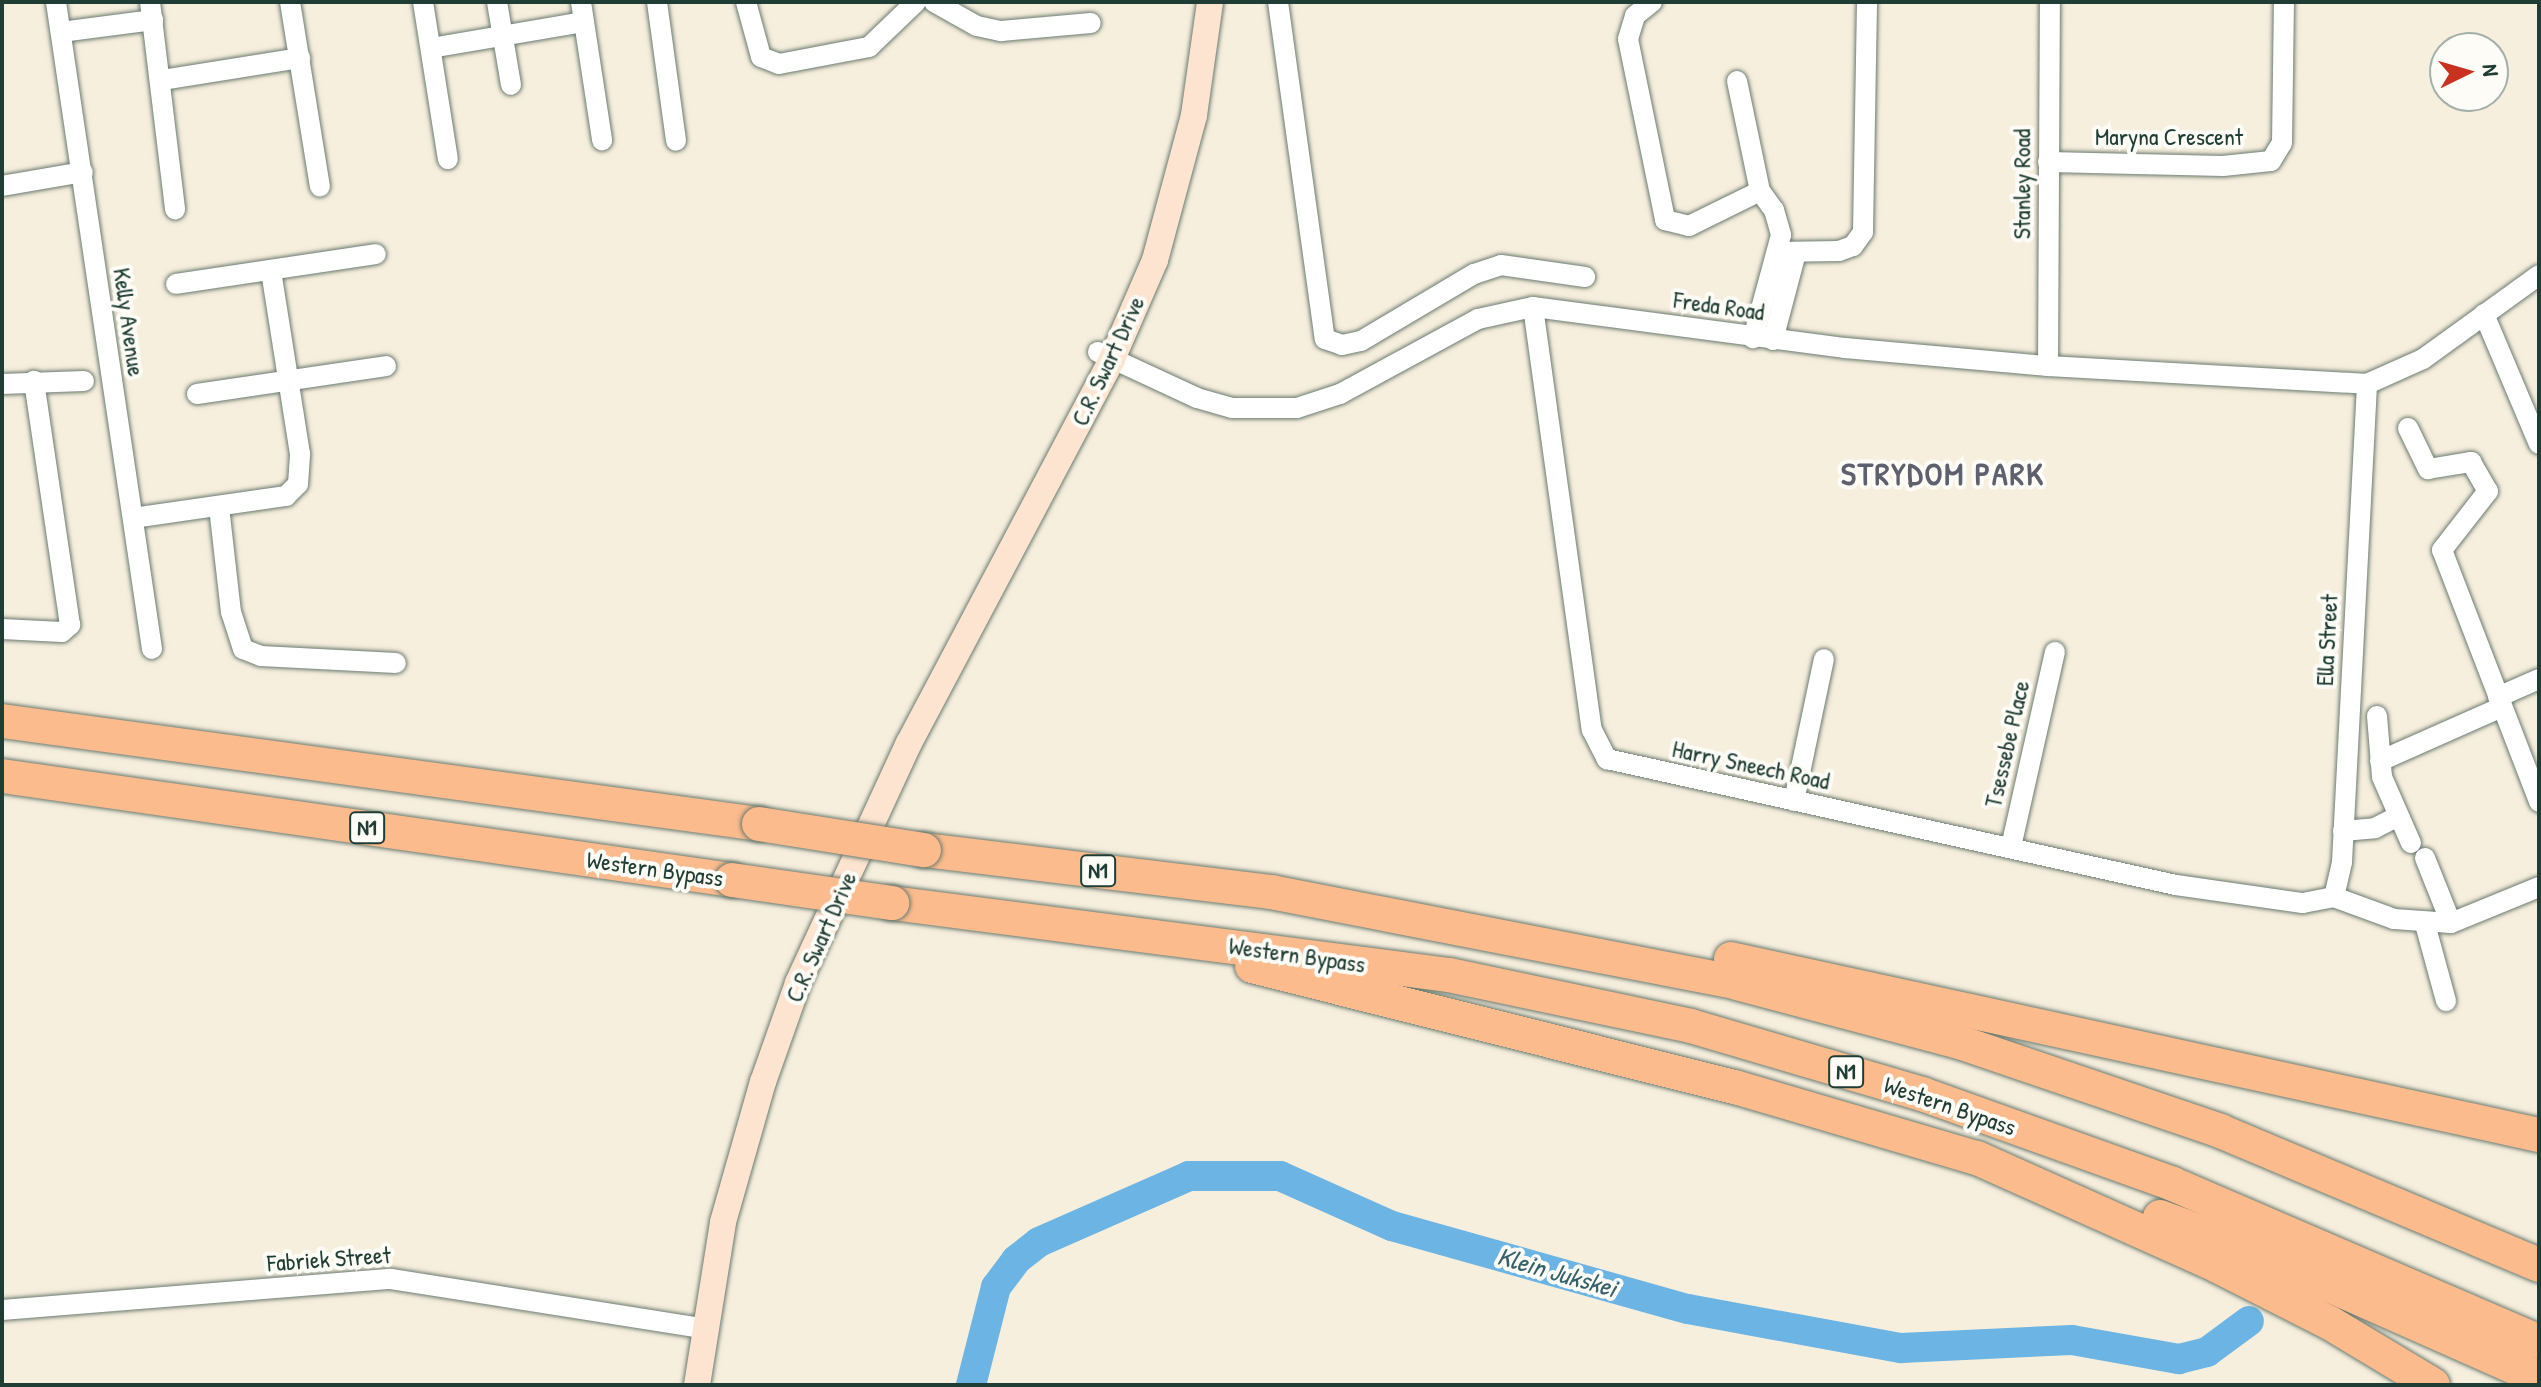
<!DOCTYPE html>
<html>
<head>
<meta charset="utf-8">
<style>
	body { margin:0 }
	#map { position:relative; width:2541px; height:1387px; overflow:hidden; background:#f7efde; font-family:"Patrick Hand",sans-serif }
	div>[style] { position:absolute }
	.river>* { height:30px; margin:-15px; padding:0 15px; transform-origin:15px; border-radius:15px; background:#6cb4e3 }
	.roads { filter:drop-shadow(0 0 2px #6b7b70) drop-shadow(0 0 2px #6b7b70) }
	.street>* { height:20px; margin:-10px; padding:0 10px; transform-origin:10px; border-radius:10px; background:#fff }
	.secondary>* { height:26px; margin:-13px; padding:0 13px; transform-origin:13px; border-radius:13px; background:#fde4d1 }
	.highway>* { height:34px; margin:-17px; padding:0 17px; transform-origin:17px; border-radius:17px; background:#fbbb8d }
	.bridges { filter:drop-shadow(0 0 2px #6b7b70) drop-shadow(0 0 2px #6b7b70) }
	.highway-bridge>* { height:34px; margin:-17px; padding:0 17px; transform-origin:17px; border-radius:17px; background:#fbbb8d }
	span { translate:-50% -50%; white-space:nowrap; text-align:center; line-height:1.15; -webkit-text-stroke:8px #fdfcf7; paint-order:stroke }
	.shield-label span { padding:2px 6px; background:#fdfcf7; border:2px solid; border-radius:6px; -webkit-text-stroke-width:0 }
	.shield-label { font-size:22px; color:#1f3d34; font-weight:700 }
	.street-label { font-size:24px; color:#1f3d34 }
	.water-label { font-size:26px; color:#366169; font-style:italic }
	.district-label { font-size:32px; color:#5e616d; font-weight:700; letter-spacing:2px }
	.frame { position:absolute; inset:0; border:4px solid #1f3d34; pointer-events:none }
	.north { position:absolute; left:2429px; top:32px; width:80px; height:80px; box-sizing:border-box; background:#fdfcf7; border:2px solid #a4b0a9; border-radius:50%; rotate:85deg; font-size:22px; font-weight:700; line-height:32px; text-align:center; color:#1f3d34 }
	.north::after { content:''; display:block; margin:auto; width:28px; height:36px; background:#c8321e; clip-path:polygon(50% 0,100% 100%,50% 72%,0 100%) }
</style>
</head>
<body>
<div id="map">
	<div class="river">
		<div style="left:971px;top:1385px;width:101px;rotate:-75.7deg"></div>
		<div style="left:996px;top:1287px;width:34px;rotate:-53deg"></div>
		<div style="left:1016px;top:1260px;width:29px;rotate:-38deg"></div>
		<div style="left:1039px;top:1242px;width:164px;rotate:-23.7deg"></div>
		<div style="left:1189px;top:1176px;width:91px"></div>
		<div style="left:1280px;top:1176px;width:123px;rotate:24.1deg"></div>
		<div style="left:1392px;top:1226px;width:307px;rotate:15.7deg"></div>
		<div style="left:1688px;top:1309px;width:217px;rotate:10.4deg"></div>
		<div style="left:1901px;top:1348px;width:171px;rotate:-2.7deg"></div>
		<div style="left:2072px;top:1340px;width:109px;rotate:10.1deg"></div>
		<div style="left:2179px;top:1359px;width:29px;rotate:-14deg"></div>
		<div style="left:2207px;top:1352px;width:52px;rotate:-36.4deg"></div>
	</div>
	<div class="roads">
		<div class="street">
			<div style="left:56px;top:2px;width:654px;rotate:81.56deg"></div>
			<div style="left:150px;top:2px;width:209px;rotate:83.1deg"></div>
			<div style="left:290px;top:2px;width:187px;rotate:80.8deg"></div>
			<div style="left:423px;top:2px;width:159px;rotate:81deg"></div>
			<div style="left:497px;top:2px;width:84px;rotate:80.4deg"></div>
			<div style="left:581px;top:2px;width:140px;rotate:81.3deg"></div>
			<div style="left:657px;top:2px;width:140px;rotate:82.2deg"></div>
			<div style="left:746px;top:2px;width:57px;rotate:74.7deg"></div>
			<div style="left:761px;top:57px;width:19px;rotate:21deg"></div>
			<div style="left:779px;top:64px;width:92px;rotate:-10.7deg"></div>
			<div style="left:869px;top:47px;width:65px;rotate:-43.8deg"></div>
			<div style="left:934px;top:2px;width:49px;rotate:29.2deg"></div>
			<div style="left:977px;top:26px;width:25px;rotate:12deg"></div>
			<div style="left:1001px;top:31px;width:90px;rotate:-5.1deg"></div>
			<div style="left:1278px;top:2px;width:340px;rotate:82.1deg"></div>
			<div style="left:1325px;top:339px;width:18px;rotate:19deg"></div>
			<div style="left:1342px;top:345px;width:19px;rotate:-12deg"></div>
			<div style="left:1361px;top:341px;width:131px;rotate:-30.7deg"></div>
			<div style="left:1474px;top:274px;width:28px;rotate:-18deg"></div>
			<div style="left:1501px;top:265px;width:85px;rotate:8.1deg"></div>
			<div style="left:1652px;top:2px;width:22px;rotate:141deg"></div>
			<div style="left:1635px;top:16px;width:24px;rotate:107deg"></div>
			<div style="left:1628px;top:39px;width:185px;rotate:78.4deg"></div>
			<div style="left:1665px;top:220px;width:25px;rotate:14deg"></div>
			<div style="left:1689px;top:226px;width:79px;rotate:-26.2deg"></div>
			<div style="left:61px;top:32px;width:93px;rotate:-7.4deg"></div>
			<div style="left:431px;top:48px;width:154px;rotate:-9.7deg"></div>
			<div style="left:162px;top:80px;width:140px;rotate:-9.1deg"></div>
			<div style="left:1737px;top:81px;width:112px;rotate:78.2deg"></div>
			<div style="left:1760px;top:191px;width:24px;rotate:54deg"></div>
			<div style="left:1774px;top:210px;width:26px;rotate:74deg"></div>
			<div style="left:1781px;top:235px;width:107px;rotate:105.2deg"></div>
			<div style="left:2048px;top:162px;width:175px;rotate:1.3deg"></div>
			<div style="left:2223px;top:166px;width:48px;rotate:-5.9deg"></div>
			<div style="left:2271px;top:161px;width:21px;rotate:-59deg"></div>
			<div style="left:2282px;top:143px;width:141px;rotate:-89.2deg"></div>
			<div style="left:2px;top:186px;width:82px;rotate:-9.8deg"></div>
			<div style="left:1777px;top:252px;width:62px;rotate:-0.9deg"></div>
			<div style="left:1839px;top:251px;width:15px;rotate:-20deg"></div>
			<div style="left:1853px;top:246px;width:17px;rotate:-54deg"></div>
			<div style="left:1863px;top:232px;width:230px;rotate:-89deg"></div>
			<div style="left:176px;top:284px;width:202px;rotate:-8.5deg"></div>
			<div style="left:1533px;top:307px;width:427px;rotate:82.1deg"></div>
			<div style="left:1592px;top:730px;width:33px;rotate:63deg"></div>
			<div style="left:1607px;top:759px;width:583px;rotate:12.49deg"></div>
			<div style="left:2176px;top:885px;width:128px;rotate:8.1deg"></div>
			<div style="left:2303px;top:903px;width:32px;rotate:-11deg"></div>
			<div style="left:2484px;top:314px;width:141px;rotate:67.1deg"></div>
			<div style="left:1773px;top:340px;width:90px;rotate:-75.2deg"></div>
			<div style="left:1098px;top:352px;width:109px;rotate:24.9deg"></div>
			<div style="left:1197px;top:398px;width:36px;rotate:16deg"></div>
			<div style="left:1232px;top:408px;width:65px"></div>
			<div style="left:1297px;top:408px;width:45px;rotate:-18deg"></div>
			<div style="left:1340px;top:394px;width:157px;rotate:-28.5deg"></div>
			<div style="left:1478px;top:319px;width:56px;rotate:-12.3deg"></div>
			<div style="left:1533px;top:307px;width:315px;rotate:7.5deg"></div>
			<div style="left:1845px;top:348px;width:204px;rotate:5.1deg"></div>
			<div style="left:2048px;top:366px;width:320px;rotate:3.2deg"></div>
			<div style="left:2367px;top:384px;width:61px;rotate:-24.1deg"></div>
			<div style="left:2423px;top:359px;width:143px;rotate:-35.9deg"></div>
			<div style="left:2048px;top:366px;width:364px;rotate:-89.7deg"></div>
			<div style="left:2px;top:384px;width:82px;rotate:-2.1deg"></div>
			<div style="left:197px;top:394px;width:191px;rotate:-8.4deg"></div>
			<div style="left:2408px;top:428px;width:46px;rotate:64deg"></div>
			<div style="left:2428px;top:469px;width:44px;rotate:-9.2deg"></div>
			<div style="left:2471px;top:462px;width:34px;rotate:60deg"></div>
			<div style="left:2488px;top:491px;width:75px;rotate:127.9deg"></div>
			<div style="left:2442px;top:550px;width:270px;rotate:68.9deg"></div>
			<div style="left:219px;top:507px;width:106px;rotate:83.5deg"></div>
			<div style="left:231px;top:612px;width:39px;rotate:72deg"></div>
			<div style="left:243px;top:649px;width:19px;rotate:21deg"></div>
			<div style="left:261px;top:656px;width:135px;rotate:3deg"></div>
			<div style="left:133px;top:518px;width:155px;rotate:-8.2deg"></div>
			<div style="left:286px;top:496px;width:17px;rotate:-45deg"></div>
			<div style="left:298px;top:484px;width:30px;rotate:-86deg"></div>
			<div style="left:300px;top:454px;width:186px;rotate:-99deg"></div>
			<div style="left:2px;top:629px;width:60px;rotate:2.9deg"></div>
			<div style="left:62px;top:632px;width:11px;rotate:-41deg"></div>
			<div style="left:70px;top:625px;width:247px;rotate:-98.4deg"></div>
			<div style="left:2498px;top:697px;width:45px;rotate:-23.7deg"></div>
			<div style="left:2377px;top:716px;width:61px;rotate:85.3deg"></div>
			<div style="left:2382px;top:777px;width:72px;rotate:66.3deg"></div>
			<div style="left:2380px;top:761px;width:133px;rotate:-23.9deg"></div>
			<div style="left:1794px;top:801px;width:145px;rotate:-78.1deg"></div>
			<div style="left:2343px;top:831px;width:32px;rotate:-5deg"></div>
			<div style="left:2375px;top:828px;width:25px;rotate:-27deg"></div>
			<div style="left:2011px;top:847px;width:200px;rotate:-77.3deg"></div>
			<div style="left:2425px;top:858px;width:70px;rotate:68.2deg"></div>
			<div style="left:2334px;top:897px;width:36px;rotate:-77deg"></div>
			<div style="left:2342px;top:862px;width:479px;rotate:-87deg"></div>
			<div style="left:2334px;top:897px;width:64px;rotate:20.1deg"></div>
			<div style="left:2394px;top:919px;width:57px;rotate:4deg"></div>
			<div style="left:2451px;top:923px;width:95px;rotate:-22.2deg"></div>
			<div style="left:2425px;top:924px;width:80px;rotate:74.7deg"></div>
			<div style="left:2px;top:1310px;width:390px;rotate:-4.6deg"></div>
			<div style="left:391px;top:1279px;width:318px;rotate:9deg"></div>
		</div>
		<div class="secondary">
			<div style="left:697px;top:1385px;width:165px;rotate:-80.9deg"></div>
			<div style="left:723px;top:1222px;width:146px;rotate:-74.1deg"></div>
			<div style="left:763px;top:1082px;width:105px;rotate:-70.5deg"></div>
			<div style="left:798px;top:983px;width:264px;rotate:-65.2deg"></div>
			<div style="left:909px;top:743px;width:434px;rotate:-62.1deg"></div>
			<div style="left:1112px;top:359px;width:108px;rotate:-66.5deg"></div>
			<div style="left:1155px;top:260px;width:150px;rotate:-74.9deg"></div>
			<div style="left:1194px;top:115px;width:114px;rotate:-81.9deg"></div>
		</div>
		<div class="highway">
			<div style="left:2px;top:721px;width:764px;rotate:7.75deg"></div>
			<div style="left:2px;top:776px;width:737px;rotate:8.11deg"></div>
			<div style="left:924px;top:850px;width:350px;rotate:6.9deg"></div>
			<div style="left:1271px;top:892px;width:475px;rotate:11deg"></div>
			<div style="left:1737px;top:983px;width:233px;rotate:14.9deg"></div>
			<div style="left:1962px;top:1043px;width:273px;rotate:18.8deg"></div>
			<div style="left:2220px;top:1131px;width:346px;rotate:22.8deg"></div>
			<div style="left:892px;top:903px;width:562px;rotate:7.37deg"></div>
			<div style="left:1449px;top:975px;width:247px;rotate:11.9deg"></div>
			<div style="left:1691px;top:1026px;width:241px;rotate:16.4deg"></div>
			<div style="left:1922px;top:1094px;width:267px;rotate:19.7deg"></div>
			<div style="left:2173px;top:1184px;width:399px;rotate:23.3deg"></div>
			<div style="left:1731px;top:959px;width:827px;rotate:12.29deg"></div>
			<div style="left:1252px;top:966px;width:498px;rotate:14.1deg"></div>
			<div style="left:1735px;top:1087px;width:252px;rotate:16.4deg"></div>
			<div style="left:1977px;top:1158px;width:262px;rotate:24.1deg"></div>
			<div style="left:2216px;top:1265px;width:128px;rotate:27deg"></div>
			<div style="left:2330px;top:1323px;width:120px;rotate:31deg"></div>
			<div style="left:2160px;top:1217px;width:106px;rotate:20.5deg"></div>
			<div style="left:2259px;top:1254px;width:306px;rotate:23.9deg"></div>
		</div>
	</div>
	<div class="bridges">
		<div class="highway-bridge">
			<div style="left:759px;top:824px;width:167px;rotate:9deg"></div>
			<div style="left:732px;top:880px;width:162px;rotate:8.2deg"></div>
		</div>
	</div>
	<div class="shield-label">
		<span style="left:367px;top:828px">N1</span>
		<span style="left:1098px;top:871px">N1</span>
		<span style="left:1846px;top:1072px">N1</span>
	</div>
	<div class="street-label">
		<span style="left:2169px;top:137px">Maryna Crescent</span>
		<span style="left:2022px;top:184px;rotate:-90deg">Stanley Road</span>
		<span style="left:1719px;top:306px;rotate:8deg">Freda Road</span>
		<span style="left:129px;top:322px;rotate:82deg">Kelly Avenue</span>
		<span style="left:1108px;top:361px;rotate:-65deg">C.R. Swart Drive</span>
		<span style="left:2327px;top:640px;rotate:-87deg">Ella Street</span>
		<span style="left:2007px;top:744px;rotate:-77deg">Tsessebe Place</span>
		<span style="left:1751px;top:765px;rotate:12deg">Harry Sneech Road</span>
		<span style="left:655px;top:869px;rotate:8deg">Western Bypass</span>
		<span style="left:821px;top:937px;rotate:-66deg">C.R. Swart Drive</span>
		<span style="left:1297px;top:955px;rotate:8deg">Western Bypass</span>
		<span style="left:1950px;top:1106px;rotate:19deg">Western Bypass</span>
		<span style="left:329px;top:1259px;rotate:-4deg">Fabriek Street</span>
	</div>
	<div class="water-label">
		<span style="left:1557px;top:1272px;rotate:16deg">Klein Jukskei</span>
	</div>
	<div class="district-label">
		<span style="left:1943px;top:474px">STRYDOM PARK</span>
	</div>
	<div class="frame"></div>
	<div class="north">N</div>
</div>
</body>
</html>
